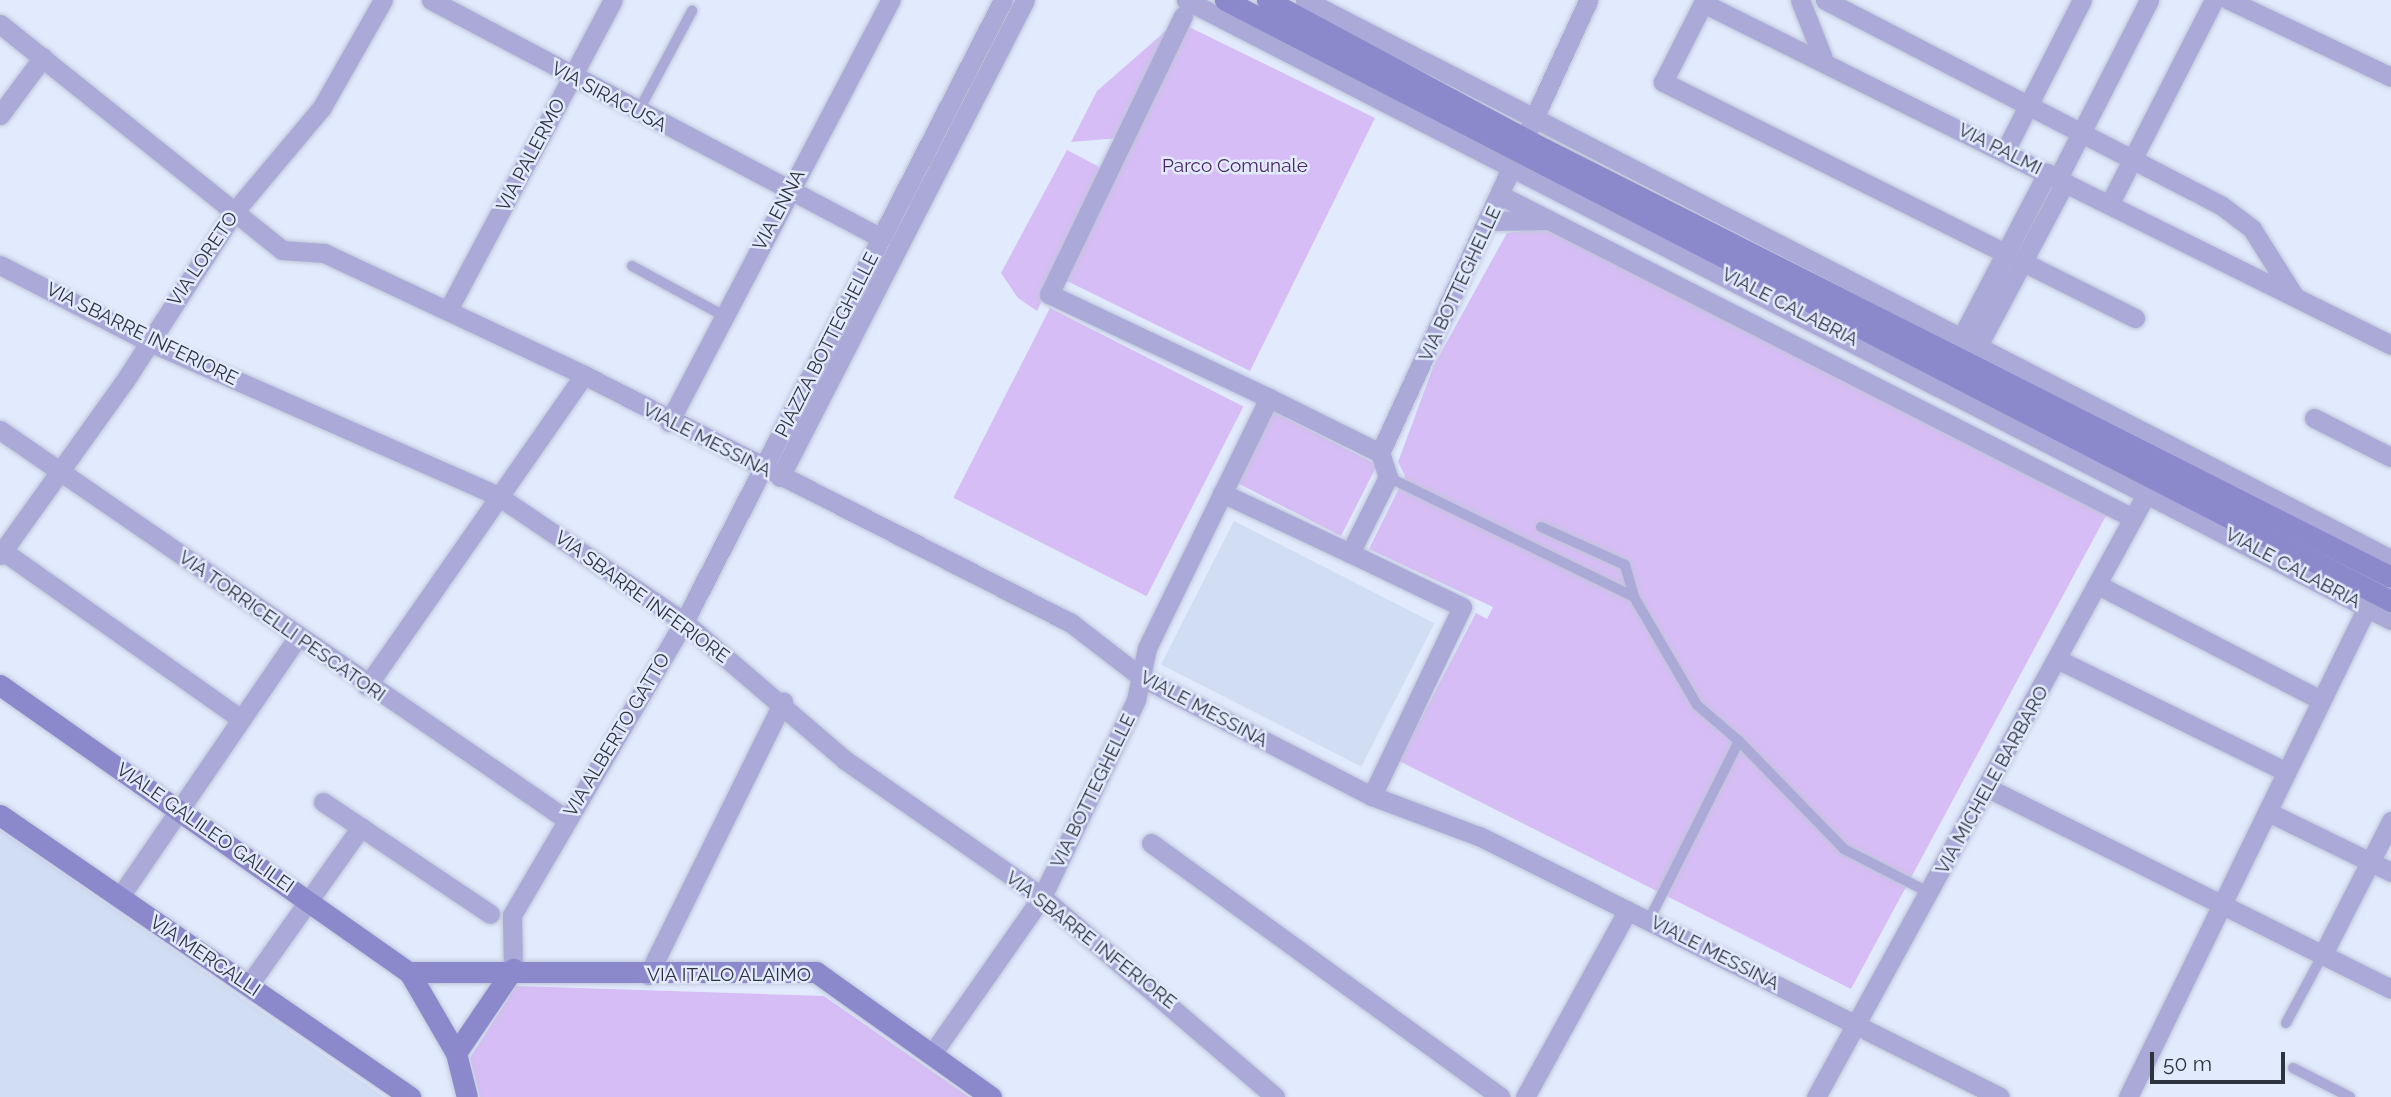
<!DOCTYPE html>
<html>
<head>
<meta charset="utf-8">
<style>
	body { margin:0 }
	#map { position:relative; width:2391px; height:1097px; overflow:hidden; background:#e2ebfe; font-family:Raleway,sans-serif }
	div>[style] { position:absolute }
	.built>* { inset:0; background:#d1ddf3; transform-origin:0 0 }
	.green>* { inset:0; background:#d7bdf5; transform-origin:0 0 }
	.roads { filter:drop-shadow(0 0 2px #bec6d8) drop-shadow(0 0 2px #bec6d8) }
	.lane>* { height:10px; margin:-5px; padding:0 5px; transform-origin:5px; border-radius:5px; background:#aaa9d8 }
	.street>* { height:19px; margin:-9.5px; padding:0 9.5px; transform-origin:9.5px; border-radius:9.5px; background:#aaa9d8 }
	.secondary>* { height:21px; margin:-10.5px; padding:0 10.5px; transform-origin:10.5px; border-radius:10.5px; background:#8b88cc }
	span { translate:-50% -50%; white-space:nowrap; text-align:center; line-height:1.15; -webkit-text-stroke:5px #e2ebfe; paint-order:stroke }
	.street-label { font-size:19px; color:#2d333f }
	.park-label { font-size:19px; color:#4b256a }
	.scale { position:absolute; left:2150px; top:1052px; width:135px; height:32px; box-sizing:border-box; border:4px solid #2d333f; border-top:0; padding-left:9px; font-size:21px; line-height:24px; white-space:nowrap; color:#2d333f; -webkit-text-stroke:5px #e2ebfe; paint-order:stroke }
</style>
</head>
<body>
<div id="map">
	<div class="built">
		<div style="left:1234px;top:521px;width:225px;height:161px;rotate:27deg"></div>
		<div style="clip-path:polygon(0 830px,384px 1097px,0 1097px)"></div>
	</div>
	<div class="green">
		<div style="clip-path:polygon(1177px 21px,1120px 138px,1071px 142px,1097px 91px)"></div>
		<div style="clip-path:polygon(1183px 24px,1375px 118px,1250px 371px,1059px 277px,1110px 175px,1120px 170px,1133px 144px,1129px 133px)"></div>
		<div style="clip-path:polygon(1067px 150px,1105px 170px,1037px 311px,1018px 298px,1001px 273px)"></div>
		<div style="clip-path:polygon(1559px 227px,2108px 512px,1851px 989px,1399px 761px,1476px 613px,1487px 619px,1493px 607px,1369px 549px,1405px 476px,1398px 462px,1434px 365px,1507px 233px)"></div>
		<div style="left:1050px;top:308px;width:217px;height:213px;rotate:27deg"></div>
		<div style="left:1274px;top:412px;width:116px;height:80px;rotate:27deg"></div>
		<div style="clip-path:polygon(516px 986px,824px 996px,969px 1097px,480px 1097px,470px 1058px)"></div>
	</div>
	<div class="roads">
		<div class="lane">
			<div style="left:638px;top:112px;width:115px;rotate:-61.9deg"></div>
			<div style="left:632px;top:266px;width:105px;rotate:28.5deg"></div>
			<div style="left:1388px;top:477px;width:274px;rotate:26deg"></div>
			<div style="left:1634px;top:597px;width:125px;rotate:59.7deg"></div>
			<div style="left:1697px;top:705px;width:55px;rotate:40.6deg"></div>
			<div style="left:1739px;top:741px;width:200px;rotate:116.7deg"></div>
			<div style="left:1541px;top:527px;width:92px;rotate:24.3deg"></div>
			<div style="left:1625px;top:565px;width:33px;rotate:74deg"></div>
			<div style="left:1739px;top:741px;width:151px;rotate:45.8deg"></div>
			<div style="left:1844px;top:849px;width:97px;rotate:27.1deg"></div>
			<div style="left:2286px;top:1023px;width:76px;rotate:-61.8deg"></div>
			<div style="left:2293px;top:1068px;width:64px;rotate:27deg"></div>
		</div>
		<div class="street">
			<div style="left:431px;top:0;width:509px;rotate:27.87deg"></div>
			<div style="left:1186px;top:0;width:1355px;rotate:27.23deg"></div>
			<div style="left:1305px;top:0;width:1221px;rotate:27.24deg"></div>
			<div style="left:1800px;top:0;width:62px;rotate:68.4deg"></div>
			<div style="left:1825px;top:0;width:447px;rotate:27.4deg"></div>
			<div style="left:2222px;top:206px;width:38px;rotate:37deg"></div>
			<div style="left:2252px;top:229px;width:77px;rotate:57.8deg"></div>
			<div style="left:2229px;top:0;width:179px;rotate:25.4deg"></div>
			<div style="left:1183px;top:16px;width:309px;rotate:115.7deg"></div>
			<div style="left:1049px;top:294px;width:243px;rotate:25.3deg"></div>
			<div style="left:0;top:24px;width:361px;rotate:38.7deg"></div>
			<div style="left:282px;top:250px;width:42px;rotate:4.1deg"></div>
			<div style="left:324px;top:253px;width:287px;rotate:25.1deg"></div>
			<div style="left:584px;top:375px;width:547px;rotate:26.99deg"></div>
			<div style="left:1071px;top:623px;width:88px;rotate:37.6deg"></div>
			<div style="left:1141px;top:677px;width:260px;rotate:27.3deg"></div>
			<div style="left:1372px;top:796px;width:116px;rotate:20.6deg"></div>
			<div style="left:1481px;top:837px;width:580px;rotate:26.61deg"></div>
			<div style="left:0;top:115px;width:72px;rotate:-53.4deg"></div>
			<div style="left:2005px;top:151px;width:169px;rotate:-63deg"></div>
			<div style="left:2058px;top:178px;width:200px;rotate:-62.9deg"></div>
			<div style="left:1502px;top:196px;width:708px;rotate:27.04deg"></div>
			<div style="left:2110px;top:203px;width:228px;rotate:-62.9deg"></div>
			<div style="left:1490px;top:221px;width:59px;rotate:-1deg"></div>
			<div style="left:0;top:265px;width:165px;rotate:27.3deg"></div>
			<div style="left:147px;top:341px;width:384px;rotate:23.8deg"></div>
			<div style="left:498px;top:496px;width:225px;rotate:34.1deg"></div>
			<div style="left:684px;top:622px;width:212px;rotate:40.6deg"></div>
			<div style="left:845px;top:760px;width:240px;rotate:34.8deg"></div>
			<div style="left:1042px;top:897px;width:307px;rotate:40.6deg"></div>
			<div style="left:448px;top:310px;width:351px;rotate:-62deg"></div>
			<div style="left:2135px;top:318px;width:528px;rotate:-153.43deg"></div>
			<div style="left:1663px;top:82px;width:89px;rotate:-63.1deg"></div>
			<div style="left:1703px;top:3px;width:768px;rotate:26.43deg"></div>
			<div style="left:1954px;top:352px;width:202px;rotate:-62.5deg"></div>
			<div style="left:1972px;top:357px;width:198px;rotate:-62deg"></div>
			<div style="left:2314px;top:418px;width:86px;rotate:26.9deg"></div>
			<div style="left:669px;top:422px;width:477px;rotate:-62.3deg"></div>
			<div style="left:0;top:430px;width:687px;rotate:34.5deg"></div>
			<div style="left:780px;top:477px;width:536px;rotate:-62.81deg"></div>
			<div style="left:1222px;top:493px;width:141px;rotate:25.1deg"></div>
			<div style="left:1350px;top:553px;width:85px;rotate:-63.4deg"></div>
			<div style="left:1388px;top:477px;width:25px;rotate:-108deg"></div>
			<div style="left:0;top:549px;width:295px;rotate:35.2deg"></div>
			<div style="left:1350px;top:553px;width:124px;rotate:25.7deg"></div>
			<div style="left:1462px;top:607px;width:209px;rotate:115.5deg"></div>
			<div style="left:0;top:555px;width:213px;rotate:-54.4deg"></div>
			<div style="left:124px;top:382px;width:202px;rotate:-57.1deg"></div>
			<div style="left:234px;top:212px;width:137px;rotate:-50deg"></div>
			<div style="left:322px;top:107px;width:123px;rotate:-60.3deg"></div>
			<div style="left:2098px;top:585px;width:251px;rotate:27.3deg"></div>
			<div style="left:2057px;top:659px;width:256px;rotate:26.2deg"></div>
			<div style="left:367px;top:686px;width:379px;rotate:-55.1deg"></div>
			<div style="left:1988px;top:788px;width:450px;rotate:26.5deg"></div>
			<div style="left:323px;top:802px;width:201px;rotate:33.8deg"></div>
			<div style="left:2268px;top:812px;width:137px;rotate:26deg"></div>
			<div style="left:1151px;top:843px;width:432px;rotate:36deg"></div>
			<div style="left:119px;top:898px;width:316px;rotate:-55.6deg"></div>
			<div style="left:2322px;top:956px;width:152px;rotate:-62.9deg"></div>
			<div style="left:513px;top:969px;width:54px;rotate:-91.1deg"></div>
			<div style="left:512px;top:915px;width:340px;rotate:-59.6deg"></div>
			<div style="left:684px;top:622px;width:699px;rotate:-62.85deg"></div>
			<div style="left:648px;top:975px;width:305px;rotate:-63.7deg"></div>
			<div style="left:248px;top:986px;width:195px;rotate:-54.6deg"></div>
			<div style="left:934px;top:1051px;width:188px;rotate:-55deg"></div>
			<div style="left:1042px;top:897px;width:218px;rotate:-64.5deg"></div>
			<div style="left:1136px;top:700px;width:53px;rotate:-78.1deg"></div>
			<div style="left:1147px;top:648px;width:278px;rotate:-64deg"></div>
			<div style="left:1269px;top:398px;width:124px;rotate:26.4deg"></div>
			<div style="left:1380px;top:453px;width:498px;rotate:-65.3deg"></div>
			<div style="left:1525px;top:1097px;width:213px;rotate:-61.2deg"></div>
			<div style="left:1816px;top:1097px;width:704px;rotate:-61.29deg"></div>
			<div style="left:2128px;top:1097px;width:556px;rotate:-63.99deg"></div>
		</div>
		<div class="secondary">
			<div style="left:1225px;top:0;width:1312px;rotate:27.27deg"></div>
			<div style="left:1267px;top:0;width:295px;rotate:28.3deg"></div>
			<div style="left:1527px;top:140px;width:968px;rotate:26.83deg"></div>
			<div style="left:0;top:685px;width:500px;rotate:35.1deg"></div>
			<div style="left:409px;top:972px;width:94px;rotate:59.9deg"></div>
			<div style="left:456px;top:1053px;width:45px;rotate:76deg"></div>
			<div style="left:0;top:815px;width:498px;rotate:34.5deg"></div>
			<div style="left:409px;top:972px;width:407px"></div>
			<div style="left:816px;top:972px;width:215px;rotate:35.5deg"></div>
			<div style="left:456px;top:1053px;width:102px;rotate:-55.8deg"></div>
		</div>
	</div>
	<div class="street-label">
		<span style="left:609px;top:97px;rotate:28deg">VIA SIRACUSA</span>
		<span style="left:2000px;top:149px;rotate:27deg">VIA PALMI</span>
		<span style="left:531px;top:155px;rotate:-62deg">VIA PALERMO</span>
		<span style="left:779px;top:210px;rotate:-62deg">VIA ENNA</span>
		<span style="left:203px;top:259px;rotate:-56deg">VIA LORETO</span>
		<span style="left:1460px;top:284px;rotate:-65deg">VIA BOTTEGHELLE</span>
		<span style="left:1790px;top:307px;rotate:27deg">VIALE CALABRIA</span>
		<span style="left:142px;top:334px;rotate:26deg">VIA SBARRE INFERIORE</span>
		<span style="left:827px;top:345px;rotate:-63deg">PIAZZA BOTTEGHELLE</span>
		<span style="left:707px;top:440px;rotate:27deg">VIALE MESSINA</span>
		<span style="left:2293px;top:568px;rotate:28deg">VIALE CALABRIA</span>
		<span style="left:642px;top:597px;rotate:36deg">VIA SBARRE INFERIORE</span>
		<span style="left:282px;top:626px;rotate:35deg">VIA TORRICELLI PESCATORI</span>
		<span style="left:1204px;top:709px;rotate:28deg">VIALE MESSINA</span>
		<span style="left:617px;top:735px;rotate:-59deg">VIA ALBERTO GATTO</span>
		<span style="left:1992px;top:780px;rotate:-61deg">VIA MICHELE BARBARO</span>
		<span style="left:1093px;top:791px;rotate:-64deg">VIA BOTTEGHELLE</span>
		<span style="left:205px;top:828px;rotate:35deg">VIALE GALILEO GALILEI</span>
		<span style="left:1091px;top:940px;rotate:38deg">VIA SBARRE INFERIORE</span>
		<span style="left:1715px;top:953px;rotate:27deg">VIALE MESSINA</span>
		<span style="left:205px;top:956px;rotate:34deg">VIA MERCALLI</span>
		<span style="left:729px;top:975px">VIA ITALO ALAIMO</span>
	</div>
	<div class="park-label">
		<span style="left:1235px;top:166px">Parco Comunale</span>
	</div>
	<div class="scale">50 m</div>
</div>
</body>
</html>
